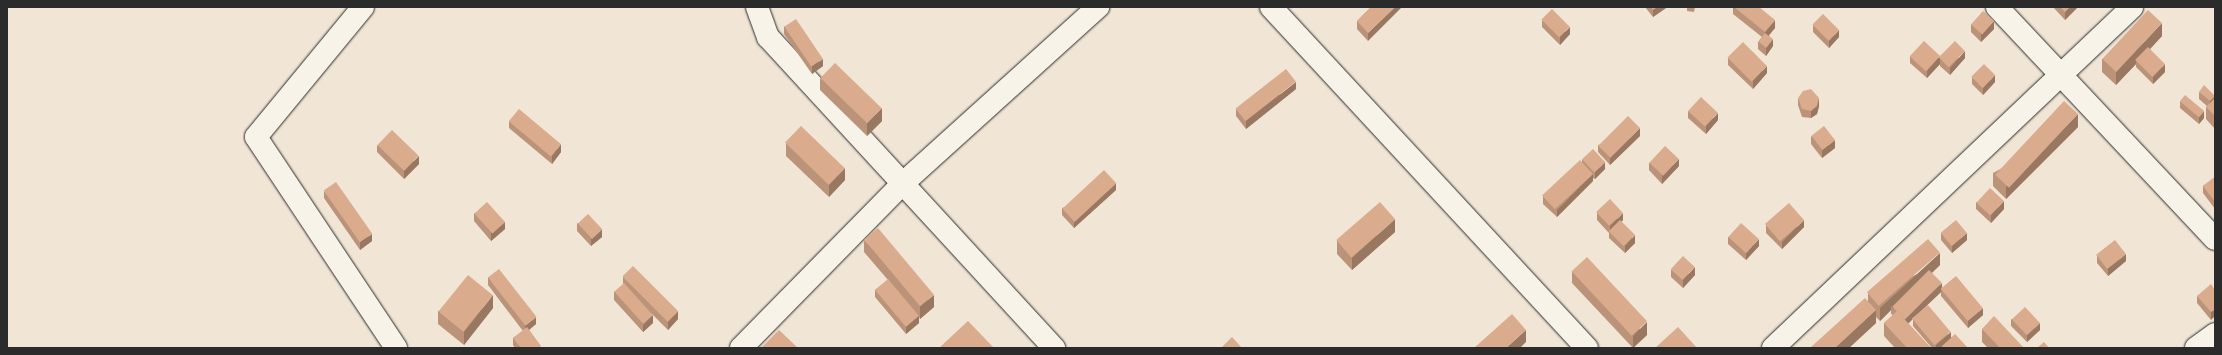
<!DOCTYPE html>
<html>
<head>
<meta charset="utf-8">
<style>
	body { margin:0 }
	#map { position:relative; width:2222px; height:355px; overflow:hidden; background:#f1e5d6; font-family:Itim,sans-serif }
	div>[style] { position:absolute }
	.roads { filter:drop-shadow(0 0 1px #2b2b2b) drop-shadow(0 0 1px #2b2b2b) }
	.street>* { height:22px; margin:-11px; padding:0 11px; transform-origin:11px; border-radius:11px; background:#f7f3e8 }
	.wall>* { inset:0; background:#bb9378 }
	.shaded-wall>* { inset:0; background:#997862 }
	.building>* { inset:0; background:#daab8c; transform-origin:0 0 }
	span { translate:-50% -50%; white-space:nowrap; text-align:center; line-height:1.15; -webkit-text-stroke:3.5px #f7f3e8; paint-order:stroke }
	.frame { position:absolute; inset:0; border:8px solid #2b2b2b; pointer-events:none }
</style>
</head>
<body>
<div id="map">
	<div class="roads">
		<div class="street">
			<div style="left:363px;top:7px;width:168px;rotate:129.5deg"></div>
			<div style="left:256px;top:137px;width:253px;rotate:56.4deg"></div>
			<div style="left:757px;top:7px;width:32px;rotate:70deg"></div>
			<div style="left:768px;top:37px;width:423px;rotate:47.4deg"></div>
			<div style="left:1271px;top:7px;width:465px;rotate:47.2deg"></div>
			<div style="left:1997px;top:7px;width:318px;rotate:46.8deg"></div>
			<div style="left:741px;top:348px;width:228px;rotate:-45.5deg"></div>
			<div style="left:901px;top:185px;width:266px;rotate:-42.1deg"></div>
			<div style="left:1773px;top:348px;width:495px;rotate:-43.5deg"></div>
			<div style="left:2196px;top:348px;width:24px;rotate:-36deg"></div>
		</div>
	</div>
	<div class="wall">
		<div style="clip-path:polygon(1371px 7px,1368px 41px,1357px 29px,1357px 21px)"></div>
		<div style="clip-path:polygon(1645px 7px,1666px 7px,1666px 8px,1653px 17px)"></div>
		<div style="clip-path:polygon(1687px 7px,1695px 7px,1694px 12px,1687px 11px)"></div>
		<div style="clip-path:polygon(1733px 7px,1759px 7px,1775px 28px,1769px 35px,1773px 46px,1766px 56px,1758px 49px,1758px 42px,1762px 37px,1733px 14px)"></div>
		<div style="clip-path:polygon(2053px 7px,2078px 7px,2065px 20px)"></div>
		<div style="clip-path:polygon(1542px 20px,1570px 34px,1560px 45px,1542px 27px)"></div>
		<div style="clip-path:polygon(1971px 24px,1994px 29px,1981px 42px,1971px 32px)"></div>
		<div style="clip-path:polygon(1813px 25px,1839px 37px,1829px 48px,1813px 32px)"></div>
		<div style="clip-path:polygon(784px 26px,823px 66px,812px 74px,784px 34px)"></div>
		<div style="clip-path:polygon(2162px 36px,2150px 49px,2165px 72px,2153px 84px,2136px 67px,2136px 64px,2116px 85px,2102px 72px,2102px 59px)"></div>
		<div style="clip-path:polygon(1910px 56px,1940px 58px,1965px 58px,1950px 75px,1940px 66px,1940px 64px,1927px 78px,1910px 63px)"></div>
		<div style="clip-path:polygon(1728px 58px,1767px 73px,1753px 89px,1728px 65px)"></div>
		<div style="clip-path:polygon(1972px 77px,1995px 82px,1983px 95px,1972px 84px)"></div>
		<div style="clip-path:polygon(820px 78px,882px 121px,867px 136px,820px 90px)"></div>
		<div style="clip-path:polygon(1296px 89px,1246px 129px,1236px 116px,1236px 109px)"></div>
		<div style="clip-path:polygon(2199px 92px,2215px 96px,2215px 129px,2206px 119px,2206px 107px,2207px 106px,2199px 99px)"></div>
		<div style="clip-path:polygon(1798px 98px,1819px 106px,1817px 114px,1811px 118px,1802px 117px,1798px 105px)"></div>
		<div style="clip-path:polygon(2180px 101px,2204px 118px,2199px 124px,2180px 108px)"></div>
		<div style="clip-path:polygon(1688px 111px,1718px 120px,1706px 134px,1688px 118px)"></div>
		<div style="clip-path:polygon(509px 121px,561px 152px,552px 164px,509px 128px)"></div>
		<div style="clip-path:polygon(2078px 127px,2006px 199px,1993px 186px,1993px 173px)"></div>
		<div style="clip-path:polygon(1640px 136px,1610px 165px,1598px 152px,1598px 145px)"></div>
		<div style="clip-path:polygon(1811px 136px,1835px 148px,1822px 158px,1811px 144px)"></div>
		<div style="clip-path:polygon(786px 143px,845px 180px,829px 197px,786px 156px)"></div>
		<div style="clip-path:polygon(377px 145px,419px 164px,404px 179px,377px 152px)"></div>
		<div style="clip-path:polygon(1582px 159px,1605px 169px,1595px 179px,1593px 178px,1593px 181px,1557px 217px,1543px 204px,1543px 196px,1582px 163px)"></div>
		<div style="clip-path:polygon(1649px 163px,1679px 166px,1662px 184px,1649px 170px)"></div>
		<div style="clip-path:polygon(2215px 177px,2215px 209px,2203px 193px,2203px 186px)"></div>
		<div style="clip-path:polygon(1116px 190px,1074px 228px,1062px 215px,1062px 208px)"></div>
		<div style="clip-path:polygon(324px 191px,372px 241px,360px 250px,324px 198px)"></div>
		<div style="clip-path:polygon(1976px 202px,2004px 209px,1991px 223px,1976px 209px)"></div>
		<div style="clip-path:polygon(474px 213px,505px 229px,491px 241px,474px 221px)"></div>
		<div style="clip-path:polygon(1597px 213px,1623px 220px,1621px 222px,1635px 243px,1625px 253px,1609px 238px,1609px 233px,1597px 220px)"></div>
		<div style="clip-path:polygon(577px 223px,602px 237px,591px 246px,577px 231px)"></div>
		<div style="clip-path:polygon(1766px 225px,1804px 227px,1782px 249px,1766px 233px)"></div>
		<div style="clip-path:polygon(1395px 232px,1352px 270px,1337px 254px,1337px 241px)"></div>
		<div style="clip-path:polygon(1941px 233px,1967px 240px,1952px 253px,1941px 240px)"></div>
		<div style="clip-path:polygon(1728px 237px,1759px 246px,1746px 260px,1728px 244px)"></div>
		<div style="clip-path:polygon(864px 240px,934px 307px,920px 319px,919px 317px,919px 323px,906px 334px,875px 297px,875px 290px,888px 280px,864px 252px)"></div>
		<div style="clip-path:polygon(2097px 256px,2126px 261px,2108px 276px,2097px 263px)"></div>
		<div style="clip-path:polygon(1940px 265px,1932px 273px,1942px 288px,1983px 315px,1968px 328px,1941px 296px,1941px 292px,1920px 312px,1951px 337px,1968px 348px,1932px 348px,1913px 326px,1913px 319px,1908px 324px,1931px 348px,1895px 348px,1884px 336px,1884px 323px,1893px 315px,1891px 314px,1891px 310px,1880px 321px,1876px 317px,1876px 323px,1849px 348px,1810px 348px,1868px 301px,1868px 294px)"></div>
		<div style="clip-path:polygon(1671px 270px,1695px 275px,1683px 288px,1671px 277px)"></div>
		<div style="clip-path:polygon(1572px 271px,1647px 335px,1633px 348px,1572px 283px)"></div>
		<div style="clip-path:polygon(488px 277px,536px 324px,529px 330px,541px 348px,515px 348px,513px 345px,513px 338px,523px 331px,488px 285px)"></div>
		<div style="clip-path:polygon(623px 277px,678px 319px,668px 330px,651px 313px,653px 323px,643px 332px,614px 300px,614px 292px,623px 285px)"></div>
		<div style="clip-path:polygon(2215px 290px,2211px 320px,2197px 303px,2197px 296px)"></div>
		<div style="clip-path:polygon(493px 308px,464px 345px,438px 324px,438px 311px)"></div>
		<div style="clip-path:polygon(2011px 319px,2040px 330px,2027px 342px,2011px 326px)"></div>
		<div style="clip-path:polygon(1982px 329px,2024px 348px,1988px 348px,1982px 342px)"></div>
	</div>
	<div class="shaded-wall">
		<div style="clip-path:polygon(1395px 7px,1402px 7px,1368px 41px,1368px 33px)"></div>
		<div style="clip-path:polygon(1657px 7px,1666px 7px,1666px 8px,1653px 17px,1653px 10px)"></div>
		<div style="clip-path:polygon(2070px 7px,2078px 7px,2065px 20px,2065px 12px)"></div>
		<div style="clip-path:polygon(1775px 20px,1775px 28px,1765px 40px,1765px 32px)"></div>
		<div style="clip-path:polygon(1994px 21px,1994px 29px,1981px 42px,1981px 34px)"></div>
		<div style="clip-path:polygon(2162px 23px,2162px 36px,2138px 62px,2136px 60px,2136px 64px,2116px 85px,2116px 72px)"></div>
		<div style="clip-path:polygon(1570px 27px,1570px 34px,1560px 45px,1560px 37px)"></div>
		<div style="clip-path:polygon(1839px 30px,1839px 37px,1829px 48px,1829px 41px)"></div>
		<div style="clip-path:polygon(1773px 39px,1773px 46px,1766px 56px,1766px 48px)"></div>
		<div style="clip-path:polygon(1965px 51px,1965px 58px,1950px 75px,1950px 68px)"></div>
		<div style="clip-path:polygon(1940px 56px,1940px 64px,1927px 78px,1927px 71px)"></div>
		<div style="clip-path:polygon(823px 59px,823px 66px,812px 74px,812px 66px)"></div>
		<div style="clip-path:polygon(2165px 64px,2165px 72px,2153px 84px,2153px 77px)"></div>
		<div style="clip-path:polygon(1767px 66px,1767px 73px,1753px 89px,1753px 81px)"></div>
		<div style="clip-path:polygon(1995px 75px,1995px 82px,1983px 95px,1983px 88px)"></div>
		<div style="clip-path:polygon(1296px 82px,1296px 89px,1246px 129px,1246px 121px)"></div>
		<div style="clip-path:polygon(2215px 96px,2215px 103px,2210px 109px,2210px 101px)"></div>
		<div style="clip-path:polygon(1819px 98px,1819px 106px,1817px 114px,1811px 118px,1811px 111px)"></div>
		<div style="clip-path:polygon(882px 108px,882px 121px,867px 136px,867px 123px)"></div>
		<div style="clip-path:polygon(2204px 111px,2204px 118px,2199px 124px,2199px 117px)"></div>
		<div style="clip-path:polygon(1718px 113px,1718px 120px,1706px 134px,1706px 126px)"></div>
		<div style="clip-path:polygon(2078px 114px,2078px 127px,2006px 199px,2006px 187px)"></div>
		<div style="clip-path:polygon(1640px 128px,1640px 136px,1610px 165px,1610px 158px)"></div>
		<div style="clip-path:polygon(1835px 140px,1835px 148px,1822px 158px,1822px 150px)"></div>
		<div style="clip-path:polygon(561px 144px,561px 152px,552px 164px,552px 156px)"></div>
		<div style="clip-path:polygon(419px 156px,419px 164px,404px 179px,404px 171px)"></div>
		<div style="clip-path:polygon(1679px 159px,1679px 166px,1662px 184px,1662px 176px)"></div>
		<div style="clip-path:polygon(1605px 162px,1605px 169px,1595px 179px,1595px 172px)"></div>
		<div style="clip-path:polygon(845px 168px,845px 180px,829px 197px,829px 184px)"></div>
		<div style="clip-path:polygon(1593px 174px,1593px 181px,1557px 217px,1557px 210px)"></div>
		<div style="clip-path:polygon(1116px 183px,1116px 190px,1074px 228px,1074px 221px)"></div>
		<div style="clip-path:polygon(2004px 201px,2004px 209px,1991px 223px,1991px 215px)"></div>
		<div style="clip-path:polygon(1623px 213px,1623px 220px,1611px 232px,1610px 231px,1610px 226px)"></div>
		<div style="clip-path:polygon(1395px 219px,1395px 232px,1352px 270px,1352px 258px)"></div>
		<div style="clip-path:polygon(1804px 220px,1804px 227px,1782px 249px,1782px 242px)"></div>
		<div style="clip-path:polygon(505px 222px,505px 229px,491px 241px,491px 233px)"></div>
		<div style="clip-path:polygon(602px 229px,602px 237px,591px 246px,591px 239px)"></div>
		<div style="clip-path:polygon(1967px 233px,1967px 240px,1952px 253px,1952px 246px)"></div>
		<div style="clip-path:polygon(372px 234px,372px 241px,360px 250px,360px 242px)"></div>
		<div style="clip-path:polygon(1635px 235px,1635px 243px,1625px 253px,1625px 246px)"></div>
		<div style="clip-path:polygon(1759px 239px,1759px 246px,1746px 260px,1746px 253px)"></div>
		<div style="clip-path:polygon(1940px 253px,1940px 265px,1893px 309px,1891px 306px,1891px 310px,1880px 321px,1880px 308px)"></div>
		<div style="clip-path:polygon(2126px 254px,2126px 261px,2108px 276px,2108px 268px)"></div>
		<div style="clip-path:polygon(1695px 267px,1695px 275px,1683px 288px,1683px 280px)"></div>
		<div style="clip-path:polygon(1942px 283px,1942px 290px,1941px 289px,1941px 292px,1904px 327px,1904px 320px)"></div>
		<div style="clip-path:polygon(493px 295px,493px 308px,464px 345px,464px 332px)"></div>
		<div style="clip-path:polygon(934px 295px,934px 307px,920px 319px,920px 306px)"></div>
		<div style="clip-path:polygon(1983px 308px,1983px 315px,1968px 328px,1968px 321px)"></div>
		<div style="clip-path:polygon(2215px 309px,2215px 316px,2211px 320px,2211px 312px)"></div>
		<div style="clip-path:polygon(1876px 310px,1876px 323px,1849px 348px,1835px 348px)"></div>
		<div style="clip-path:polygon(678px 311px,678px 319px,668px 330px,668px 322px)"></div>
		<div style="clip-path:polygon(653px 315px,653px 323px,643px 332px,643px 325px)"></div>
		<div style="clip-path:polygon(919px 316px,919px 323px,906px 334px,906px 327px)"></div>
		<div style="clip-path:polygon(536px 317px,536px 324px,525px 333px,525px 326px)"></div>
		<div style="clip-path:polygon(1647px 322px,1647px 335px,1633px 348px,1633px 336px)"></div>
		<div style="clip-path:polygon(2040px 323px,2040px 330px,2027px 342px,2027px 335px)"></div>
		<div style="clip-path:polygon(1526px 330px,1526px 342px,1520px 348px,1506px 348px)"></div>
		<div style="clip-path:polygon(1951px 332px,1951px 339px,1942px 346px,1941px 348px,1936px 348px,1936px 345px)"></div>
	</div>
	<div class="building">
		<div style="clip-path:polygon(1371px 7px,1395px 7px,1368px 33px,1357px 21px)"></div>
		<div style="clip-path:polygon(1651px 7px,1657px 7px,1653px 10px)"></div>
		<div style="clip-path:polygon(1734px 7px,1759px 7px,1775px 20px,1765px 32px)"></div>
		<div style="clip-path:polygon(2060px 7px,2070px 7px,2065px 12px)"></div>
		<div style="left:1552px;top:9px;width:25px;height:15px;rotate:45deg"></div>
		<div style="left:2148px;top:10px;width:19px;height:67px;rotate:43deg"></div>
		<div style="left:1983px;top:11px;width:15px;height:18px;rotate:42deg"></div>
		<div style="left:1823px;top:14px;width:23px;height:15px;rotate:45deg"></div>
		<div style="left:796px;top:19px;width:48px;height:14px;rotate:56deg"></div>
		<div style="left:1765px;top:33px;width:10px;height:11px;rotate:37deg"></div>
		<div style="left:1924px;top:41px;width:22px;height:21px;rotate:43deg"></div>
		<div style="left:1955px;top:41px;width:14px;height:23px;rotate:45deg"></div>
		<div style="left:1743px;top:42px;width:34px;height:22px;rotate:45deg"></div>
		<div style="left:2148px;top:47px;width:24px;height:18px;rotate:45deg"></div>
		<div style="left:835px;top:63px;width:65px;height:21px;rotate:44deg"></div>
		<div style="left:1984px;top:64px;width:16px;height:18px;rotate:45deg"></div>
		<div style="left:1286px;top:69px;width:16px;height:64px;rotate:52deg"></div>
		<div style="clip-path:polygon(2204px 85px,2215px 96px,2210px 101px,2199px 92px)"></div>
		<div style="clip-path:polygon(1811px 89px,1819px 98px,1817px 106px,1811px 111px,1802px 109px,1798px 98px,1803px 91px)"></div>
		<div style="left:2185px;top:95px;width:25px;height:8px;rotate:40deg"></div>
		<div style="left:1701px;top:97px;width:23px;height:19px;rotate:43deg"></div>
		<div style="clip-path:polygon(2215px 98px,2215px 116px,2206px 107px)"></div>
		<div style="left:2064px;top:101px;width:19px;height:101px;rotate:43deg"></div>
		<div style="left:519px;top:109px;width:55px;height:16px;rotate:40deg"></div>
		<div style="left:1628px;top:116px;width:17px;height:42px;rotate:45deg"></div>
		<div style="left:801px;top:126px;width:61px;height:23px;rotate:44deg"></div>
		<div style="left:1824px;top:126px;width:18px;height:16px;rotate:52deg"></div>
		<div style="left:392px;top:130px;width:37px;height:21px;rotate:44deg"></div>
		<div style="left:1665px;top:146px;width:19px;height:23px;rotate:43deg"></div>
		<div style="left:1593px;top:149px;width:18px;height:15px;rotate:47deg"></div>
		<div style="left:1580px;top:160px;width:19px;height:52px;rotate:47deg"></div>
		<div style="left:1104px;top:170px;width:18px;height:57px;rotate:47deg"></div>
		<div style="clip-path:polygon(2215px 177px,2215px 202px,2203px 186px)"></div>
		<div style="left:336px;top:182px;width:63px;height:15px;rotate:55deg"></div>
		<div style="left:1990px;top:188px;width:19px;height:20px;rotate:43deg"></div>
		<div style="left:1610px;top:199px;width:19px;height:19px;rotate:47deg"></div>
		<div style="left:487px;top:202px;width:27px;height:17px;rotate:48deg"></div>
		<div style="left:1380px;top:202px;width:23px;height:58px;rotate:49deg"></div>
		<div style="left:1789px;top:203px;width:23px;height:32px;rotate:49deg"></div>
		<div style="left:588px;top:214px;width:21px;height:14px;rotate:47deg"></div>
		<div style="left:1620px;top:220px;width:21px;height:16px;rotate:45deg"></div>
		<div style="left:1956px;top:220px;width:17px;height:20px;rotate:50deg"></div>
		<div style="left:1741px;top:223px;width:24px;height:19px;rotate:42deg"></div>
		<div style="left:878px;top:228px;width:87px;height:18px;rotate:50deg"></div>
		<div style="left:1928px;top:239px;width:18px;height:81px;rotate:49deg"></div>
		<div style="left:2115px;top:240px;width:18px;height:24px;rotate:52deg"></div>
		<div style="left:1683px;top:256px;width:16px;height:18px;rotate:43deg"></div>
		<div style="left:1587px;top:257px;width:88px;height:21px;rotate:47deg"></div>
		<div style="left:633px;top:266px;width:64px;height:15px;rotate:45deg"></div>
		<div style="left:499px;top:269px;width:61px;height:14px;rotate:52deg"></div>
		<div style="left:1929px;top:270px;width:18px;height:52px;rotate:45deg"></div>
		<div style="left:468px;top:275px;width:32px;height:47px;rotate:39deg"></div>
		<div style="left:1956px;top:276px;width:42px;height:20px;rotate:50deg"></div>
		<div style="left:888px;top:279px;width:48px;height:17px;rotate:50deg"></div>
		<div style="left:624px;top:283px;width:43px;height:13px;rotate:48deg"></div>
		<div style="clip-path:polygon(2211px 284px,2215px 290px,2215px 309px,2211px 312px,2197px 296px)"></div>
		<div style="clip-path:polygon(1865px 298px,1876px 310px,1835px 348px,1810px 348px)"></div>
		<div style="left:1928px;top:305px;width:35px;height:21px;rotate:50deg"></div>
		<div style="left:2025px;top:307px;width:22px;height:18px;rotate:47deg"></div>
		<div style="clip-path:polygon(1897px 311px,1931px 348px,1907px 348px,1884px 323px)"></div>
		<div style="clip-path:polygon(1512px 314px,1526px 330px,1506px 348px,1474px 348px)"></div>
		<div style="clip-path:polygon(1994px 316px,2024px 348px,2000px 348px,1982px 329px)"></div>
		<div style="clip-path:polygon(968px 321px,994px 348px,939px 348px)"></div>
		<div style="clip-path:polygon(527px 327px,541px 346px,539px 348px,521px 348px,513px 338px)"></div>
		<div style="clip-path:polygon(1678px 327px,1697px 348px,1655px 348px)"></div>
		<div style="clip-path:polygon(779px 330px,798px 348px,761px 348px)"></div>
		<div style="clip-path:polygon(1955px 334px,1968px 348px,1944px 348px,1942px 346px)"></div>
		<div style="clip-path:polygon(1232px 337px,1242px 348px,1221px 348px)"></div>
		<div style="clip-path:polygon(2044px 342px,2049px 348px,2037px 348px)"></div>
	</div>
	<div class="frame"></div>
</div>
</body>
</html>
